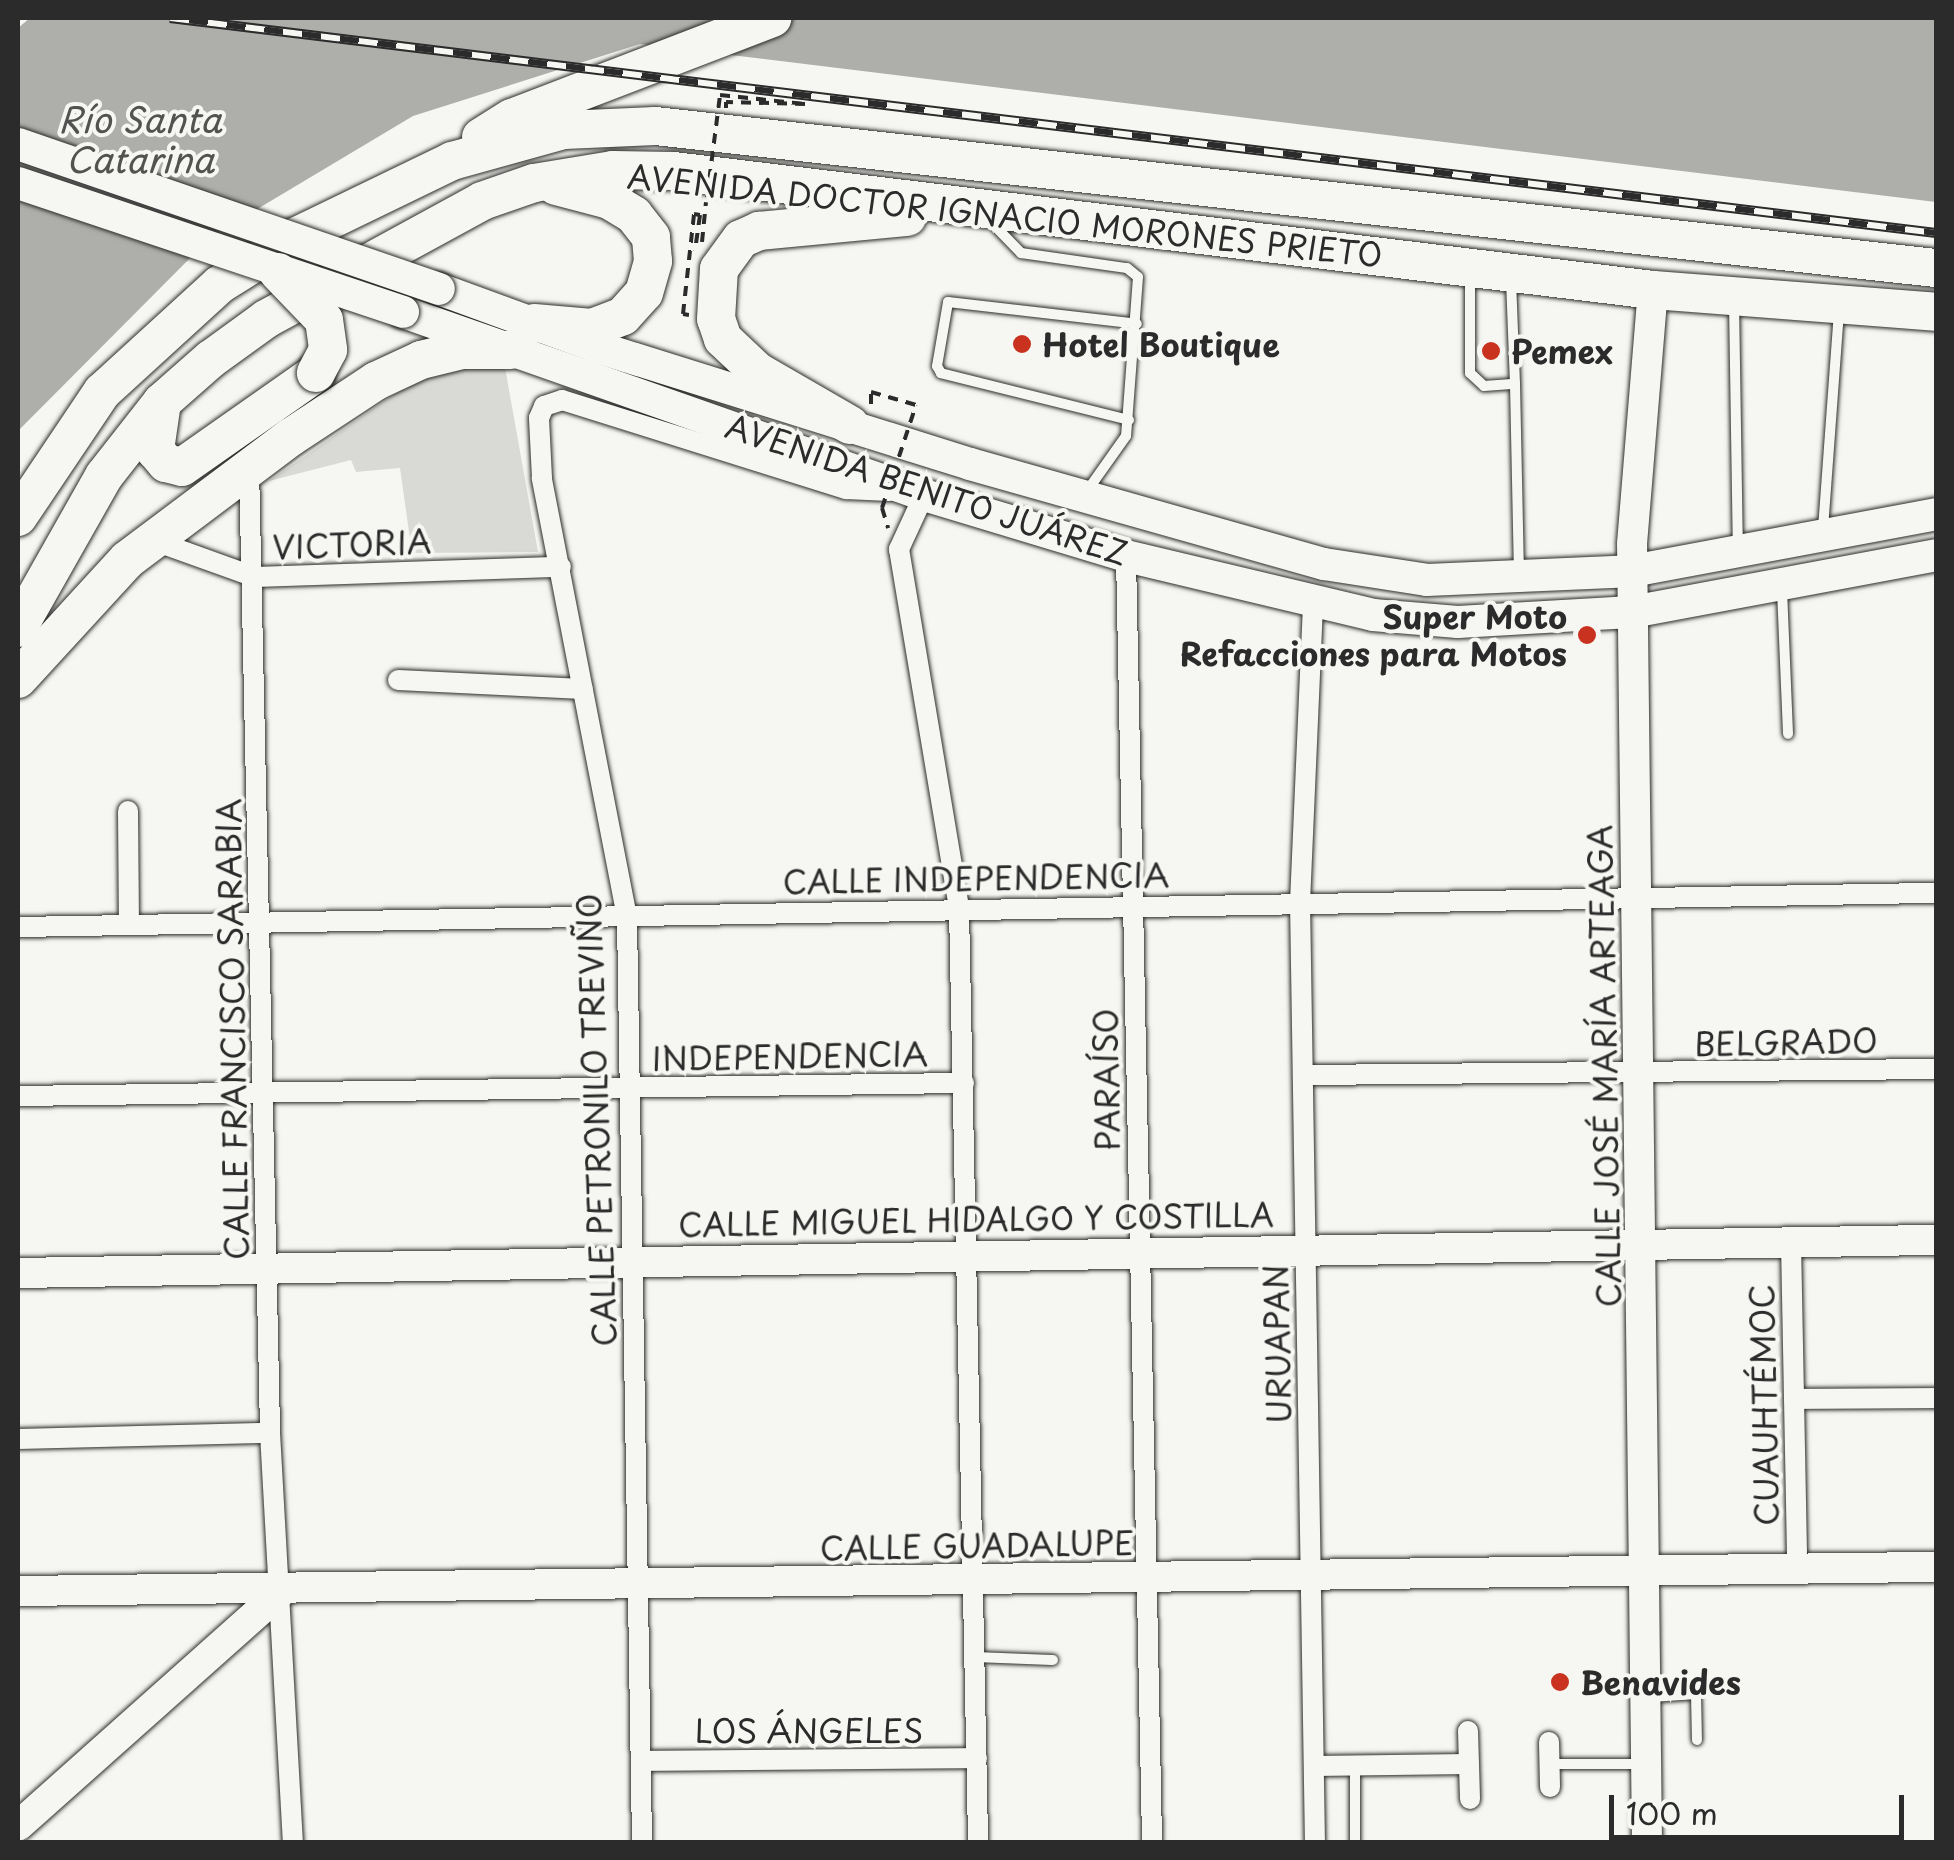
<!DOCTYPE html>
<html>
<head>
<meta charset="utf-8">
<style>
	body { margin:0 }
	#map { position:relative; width:1954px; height:1860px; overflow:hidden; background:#f6f6f2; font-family:"Playpen Sans",sans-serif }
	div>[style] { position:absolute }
	.green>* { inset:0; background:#d9d9d5 }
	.water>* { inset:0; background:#aeaeab }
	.path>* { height:4px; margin-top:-2px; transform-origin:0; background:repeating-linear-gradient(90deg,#2b2b2b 0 10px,transparent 0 18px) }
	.roads { filter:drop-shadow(0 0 2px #2b2b2b) drop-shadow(0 0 2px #2b2b2b) }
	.lane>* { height:10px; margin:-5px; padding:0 5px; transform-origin:5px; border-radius:5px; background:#f6f6f2 }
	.street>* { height:20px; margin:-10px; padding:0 10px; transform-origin:10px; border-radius:10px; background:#f6f6f2 }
	.secondary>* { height:30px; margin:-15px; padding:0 15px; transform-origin:15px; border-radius:15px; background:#f6f6f2 }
	.primary>* { height:32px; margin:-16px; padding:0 16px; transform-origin:16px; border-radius:16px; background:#f6f6f2 }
	.highway>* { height:38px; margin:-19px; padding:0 19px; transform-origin:19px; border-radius:19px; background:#f6f6f2 }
	.rail>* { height:10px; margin-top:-5px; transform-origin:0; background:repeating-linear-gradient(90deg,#f6f6f2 0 19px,#2b2b2b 0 38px); box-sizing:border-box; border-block:2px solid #2b2b2b }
	.path-bridge>* { height:4px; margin-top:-2px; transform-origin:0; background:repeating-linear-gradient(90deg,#2b2b2b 0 10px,transparent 0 18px) }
	.bridges { filter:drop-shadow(0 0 2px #2b2b2b) drop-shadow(0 0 2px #2b2b2b) }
	.primary-bridge>* { height:32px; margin:-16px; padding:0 16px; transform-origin:16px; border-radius:16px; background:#f6f6f2 }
	.highway-bridge>* { height:38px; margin:-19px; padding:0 19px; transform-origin:19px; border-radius:19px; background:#f6f6f2 }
	.dots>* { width:28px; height:28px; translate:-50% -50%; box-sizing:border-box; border:5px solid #f6f6f2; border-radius:50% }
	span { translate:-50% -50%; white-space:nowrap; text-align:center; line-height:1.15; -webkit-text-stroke:8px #f6f6f2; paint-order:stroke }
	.street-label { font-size:32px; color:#2b2b2b }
	.poi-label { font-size:32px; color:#2b2b2b; font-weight:700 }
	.left { translate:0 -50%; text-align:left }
	.right { translate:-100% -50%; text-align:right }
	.water-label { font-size:35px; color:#525251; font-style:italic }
	.frame { position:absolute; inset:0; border:20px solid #2b2b2b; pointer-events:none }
	.scale { position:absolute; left:1609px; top:1795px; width:295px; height:45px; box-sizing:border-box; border:5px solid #2b2b2b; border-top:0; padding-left:12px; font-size:30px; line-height:35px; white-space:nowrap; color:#2b2b2b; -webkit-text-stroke:8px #f6f6f2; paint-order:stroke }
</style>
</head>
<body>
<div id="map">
	<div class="green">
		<div style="clip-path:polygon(504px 362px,538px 552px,412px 553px,400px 468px,356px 472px,351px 460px,269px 481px,409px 384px,448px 367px)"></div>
	</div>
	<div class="water">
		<div style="clip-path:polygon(30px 18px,1936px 18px,1936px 202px,640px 44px,413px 116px,212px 236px,18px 431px,18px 28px)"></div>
	</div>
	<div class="path">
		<div style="left:720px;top:95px;width:85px;rotate:6deg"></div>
		<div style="left:805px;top:104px;width:79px;rotate:-178.5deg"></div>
		<div style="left:726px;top:102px;width:6px;rotate:90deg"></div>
		<div style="left:702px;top:242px;width:40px;rotate:-84.3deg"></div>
		<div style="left:689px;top:315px;width:6px;rotate:-171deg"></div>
		<div style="left:683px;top:314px;width:101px;rotate:-83.7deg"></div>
		<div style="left:694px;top:214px;width:6px;rotate:9deg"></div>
		<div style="left:700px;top:215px;width:36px;rotate:98deg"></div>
		<div style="left:871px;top:404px;width:12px;rotate:-90deg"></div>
		<div style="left:871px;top:392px;width:47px;rotate:16.1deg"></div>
		<div style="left:882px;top:508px;width:21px;rotate:73deg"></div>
	</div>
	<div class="roads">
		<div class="lane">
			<div style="left:990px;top:221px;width:45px;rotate:45.9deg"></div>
			<div style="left:1021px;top:253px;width:107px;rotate:8.1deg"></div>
			<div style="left:1127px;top:268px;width:14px;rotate:39deg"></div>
			<div style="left:1138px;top:277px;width:159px;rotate:94.3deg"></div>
			<div style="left:1126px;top:436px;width:67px;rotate:125.3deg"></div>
			<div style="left:1470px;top:274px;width:99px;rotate:90deg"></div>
			<div style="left:1470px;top:373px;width:19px;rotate:43deg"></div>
			<div style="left:1484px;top:386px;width:31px;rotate:-4deg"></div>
			<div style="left:1515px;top:384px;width:106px;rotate:-92.2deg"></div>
			<div style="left:1734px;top:302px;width:243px;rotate:89.1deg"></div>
			<div style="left:1515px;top:384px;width:189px;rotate:88.8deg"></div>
			<div style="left:1129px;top:420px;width:194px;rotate:-166deg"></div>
			<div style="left:941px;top:373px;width:8px;rotate:-120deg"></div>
			<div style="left:937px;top:366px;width:65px;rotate:-80.2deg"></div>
			<div style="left:948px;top:302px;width:190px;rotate:6.6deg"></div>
			<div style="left:1823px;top:529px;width:219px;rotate:-85.8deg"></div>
			<div style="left:1782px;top:590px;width:144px;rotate:87.6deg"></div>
			<div style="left:974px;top:1657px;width:79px;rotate:2.2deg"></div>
			<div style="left:1651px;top:1697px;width:45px;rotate:-3.8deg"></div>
			<div style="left:1696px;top:1694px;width:46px;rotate:88.8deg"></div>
			<div style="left:1550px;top:1764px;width:93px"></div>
			<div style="left:1355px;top:1842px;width:77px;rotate:-90deg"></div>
		</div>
		<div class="street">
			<div style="left:249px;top:467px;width:966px;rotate:88.75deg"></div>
			<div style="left:270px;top:1433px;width:410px;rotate:86.8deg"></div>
			<div style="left:924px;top:495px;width:60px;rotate:114.8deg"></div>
			<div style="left:899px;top:549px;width:364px;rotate:80.5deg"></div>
			<div style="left:959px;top:908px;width:934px;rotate:88.83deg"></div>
			<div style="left:152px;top:540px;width:109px;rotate:19.8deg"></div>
			<div style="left:255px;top:577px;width:306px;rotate:-1.9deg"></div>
			<div style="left:1126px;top:556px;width:1286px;rotate:88.84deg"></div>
			<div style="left:1313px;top:605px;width:296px;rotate:92.5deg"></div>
			<div style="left:1300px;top:901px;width:941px;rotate:89.09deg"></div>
			<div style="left:398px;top:680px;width:185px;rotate:2.8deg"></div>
			<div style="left:128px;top:811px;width:112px;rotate:89.5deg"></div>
			<div style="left:18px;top:927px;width:1918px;rotate:-1.02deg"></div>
			<div style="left:1303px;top:1075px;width:633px;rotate:-0.54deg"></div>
			<div style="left:18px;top:1096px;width:946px;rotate:-0.79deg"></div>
			<div style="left:1791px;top:1242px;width:326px;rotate:88.9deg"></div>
			<div style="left:1794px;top:1399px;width:142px;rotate:-0.4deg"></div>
			<div style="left:18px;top:1439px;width:252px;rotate:-1.4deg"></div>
			<div style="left:1468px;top:1731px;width:68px;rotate:88.3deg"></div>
			<div style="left:1549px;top:1742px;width:45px;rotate:88.7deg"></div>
			<div style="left:642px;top:1761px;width:335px;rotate:-0.5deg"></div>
			<div style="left:1314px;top:1766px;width:155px;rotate:-0.7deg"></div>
			<div style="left:642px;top:1842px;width:925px;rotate:-90.93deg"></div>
			<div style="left:627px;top:917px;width:447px;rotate:-101deg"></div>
			<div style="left:542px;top:478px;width:60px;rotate:-92.9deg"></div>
			<div style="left:539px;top:418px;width:13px;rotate:-67deg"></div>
			<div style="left:544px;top:406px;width:19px;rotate:-18deg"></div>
			<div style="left:562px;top:400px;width:298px;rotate:17.4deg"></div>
			<div style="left:846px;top:489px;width:43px;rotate:2.7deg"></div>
		</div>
		<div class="secondary">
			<div style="left:18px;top:1273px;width:1918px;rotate:-0.99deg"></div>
			<div style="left:18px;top:1591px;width:1918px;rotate:-0.72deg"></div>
			<div style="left:18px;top:1826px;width:353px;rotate:-41.7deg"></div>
			<div style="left:1647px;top:1842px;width:1298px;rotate:-90.66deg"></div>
			<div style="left:1632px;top:544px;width:255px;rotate:-85.3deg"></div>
		</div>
		<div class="primary">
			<div style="left:439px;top:289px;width:171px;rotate:20.1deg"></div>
			<div style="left:600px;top:348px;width:388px;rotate:17.4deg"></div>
			<div style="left:970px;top:464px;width:368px;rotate:15.8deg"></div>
			<div style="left:1324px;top:564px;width:104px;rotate:8.8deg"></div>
			<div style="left:1427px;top:580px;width:205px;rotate:-2.5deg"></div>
			<div style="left:1632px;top:571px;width:309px;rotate:-10.6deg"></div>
			<div style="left:403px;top:312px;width:552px;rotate:19.35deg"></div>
			<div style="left:924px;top:495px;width:211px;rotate:16.8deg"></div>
			<div style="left:1126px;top:556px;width:254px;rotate:13.4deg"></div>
			<div style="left:1373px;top:615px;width:85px;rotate:4.7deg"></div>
			<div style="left:1458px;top:622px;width:174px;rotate:-3.3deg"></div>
			<div style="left:1632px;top:612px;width:309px;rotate:-10.6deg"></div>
		</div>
		<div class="highway">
			<div style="left:481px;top:137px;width:36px;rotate:-32deg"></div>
			<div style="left:512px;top:118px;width:279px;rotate:-21deg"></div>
			<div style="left:534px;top:323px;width:58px;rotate:4.9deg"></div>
			<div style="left:592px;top:328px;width:33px;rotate:-21deg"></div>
			<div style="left:623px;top:316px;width:31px;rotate:-48deg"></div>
			<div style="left:644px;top:293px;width:33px;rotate:-74deg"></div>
			<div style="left:653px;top:261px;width:24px;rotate:-95deg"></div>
			<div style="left:651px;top:237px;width:28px;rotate:-128deg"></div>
			<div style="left:634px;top:215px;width:29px;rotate:-149deg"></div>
			<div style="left:609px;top:200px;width:55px;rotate:-165.2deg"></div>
			<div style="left:162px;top:402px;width:49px;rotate:98.3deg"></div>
			<div style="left:155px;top:450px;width:17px;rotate:50deg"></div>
			<div style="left:166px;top:463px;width:16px;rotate:14deg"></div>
			<div style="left:182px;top:467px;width:164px;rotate:-35deg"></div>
			<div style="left:850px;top:425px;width:108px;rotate:-149.9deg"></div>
			<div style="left:757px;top:371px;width:47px;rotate:-136.7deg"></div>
			<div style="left:723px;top:339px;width:21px;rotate:-109deg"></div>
			<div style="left:716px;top:319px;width:50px;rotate:-86.6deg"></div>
			<div style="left:719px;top:269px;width:37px;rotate:-54deg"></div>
			<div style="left:741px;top:239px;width:20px;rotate:-24deg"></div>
			<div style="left:759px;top:231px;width:149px;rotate:-5.4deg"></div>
			<div style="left:18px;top:517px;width:151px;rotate:-56.1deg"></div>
			<div style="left:102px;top:392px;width:159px;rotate:-42.4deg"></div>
			<div style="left:219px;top:285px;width:94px;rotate:-32deg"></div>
			<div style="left:299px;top:235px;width:170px;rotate:-25.8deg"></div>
			<div style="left:452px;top:161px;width:116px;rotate:-15.5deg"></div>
			<div style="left:564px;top:130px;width:91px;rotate:-2.5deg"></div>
			<div style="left:655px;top:126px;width:1289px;rotate:6.33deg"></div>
			<div style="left:18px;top:628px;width:175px;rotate:-60.5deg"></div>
			<div style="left:104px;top:476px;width:94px;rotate:-51.9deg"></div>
			<div style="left:162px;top:402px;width:65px;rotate:-41.3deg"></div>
			<div style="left:211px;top:359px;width:68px;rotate:-36deg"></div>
			<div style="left:266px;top:319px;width:246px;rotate:-28.6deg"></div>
			<div style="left:482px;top:201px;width:55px;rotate:-19.1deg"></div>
			<div style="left:534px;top:183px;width:80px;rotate:-9.3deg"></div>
			<div style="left:613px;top:170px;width:61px;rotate:0.9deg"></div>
			<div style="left:674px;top:171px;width:986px;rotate:6.93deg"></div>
			<div style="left:1653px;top:290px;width:284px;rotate:4.4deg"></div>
			<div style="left:18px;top:679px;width:161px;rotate:-47.5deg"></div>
			<div style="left:127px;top:560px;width:205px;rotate:-36.9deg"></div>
			<div style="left:291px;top:437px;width:102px;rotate:-33.4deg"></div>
			<div style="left:376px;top:381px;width:50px;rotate:-25deg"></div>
			<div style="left:421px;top:360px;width:42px;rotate:-13.7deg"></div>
			<div style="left:462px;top:350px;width:49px"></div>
		</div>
	</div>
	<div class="rail">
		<div style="left:170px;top:18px;width:1779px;rotate:6.94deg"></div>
	</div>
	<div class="path-bridge">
		<div style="left:707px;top:197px;width:103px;rotate:-82.7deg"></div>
		<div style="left:882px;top:508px;width:108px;rotate:-71.7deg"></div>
	</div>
	<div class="bridges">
		<div class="primary-bridge">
			<div style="left:18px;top:144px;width:445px;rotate:19deg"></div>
			<div style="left:18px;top:183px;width:406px;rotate:18.5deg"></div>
		</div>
		<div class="highway-bridge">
			<div style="left:278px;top:272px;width:66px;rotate:46.2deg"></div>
			<div style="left:324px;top:320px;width:30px;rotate:82deg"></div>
			<div style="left:328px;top:350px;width:26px;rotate:118deg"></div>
		</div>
	</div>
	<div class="dots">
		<div style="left:1022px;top:344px;background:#c8321e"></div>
		<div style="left:1491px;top:351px;background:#c8321e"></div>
		<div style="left:1587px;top:635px;background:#c8321e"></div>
		<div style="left:1560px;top:1682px;background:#c8321e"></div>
	</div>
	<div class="street-label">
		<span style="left:1005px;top:215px;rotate:6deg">AVENIDA DOCTOR IGNACIO MORONES PRIETO</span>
		<span style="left:927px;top:489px;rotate:18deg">AVENIDA BENITO JUÁREZ</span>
		<span style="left:352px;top:544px;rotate:-2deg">VICTORIA</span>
		<span style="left:976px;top:878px;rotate:-1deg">CALLE INDEPENDENCIA</span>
		<span style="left:232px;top:1029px;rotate:-91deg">CALLE FRANCISCO SARABIA</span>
		<span style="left:1786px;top:1042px;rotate:-1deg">BELGRADO</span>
		<span style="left:790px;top:1056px;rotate:-1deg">INDEPENDENCIA</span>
		<span style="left:1604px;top:1066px;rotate:-91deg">CALLE JOSÉ MARÍA ARTEAGA</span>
		<span style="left:1106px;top:1080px;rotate:-91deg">PARAÍSO</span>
		<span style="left:596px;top:1120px;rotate:-92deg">CALLE PETRONILO TREVIÑO</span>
		<span style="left:976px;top:1219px;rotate:-1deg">CALLE MIGUEL HIDALGO Y COSTILLA</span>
		<span style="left:1277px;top:1344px;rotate:-91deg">URUAPAN</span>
		<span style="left:1764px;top:1405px;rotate:-91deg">CUAUHTÉMOC</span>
		<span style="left:977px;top:1545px;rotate:-1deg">CALLE GUADALUPE</span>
		<span style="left:809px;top:1730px">LOS ÁNGELES</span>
	</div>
	<div class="poi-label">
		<span class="left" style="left:1042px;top:344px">Hotel Boutique</span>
		<span class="left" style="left:1511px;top:351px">Pemex</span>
		<span class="right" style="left:1567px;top:635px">Super Moto<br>Refacciones para Motos</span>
		<span class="left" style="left:1580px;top:1682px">Benavides</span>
	</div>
	<div class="water-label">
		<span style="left:140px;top:139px">Río Santa<br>Catarina</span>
	</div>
	<div class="frame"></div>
	<div class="scale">100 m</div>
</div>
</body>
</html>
